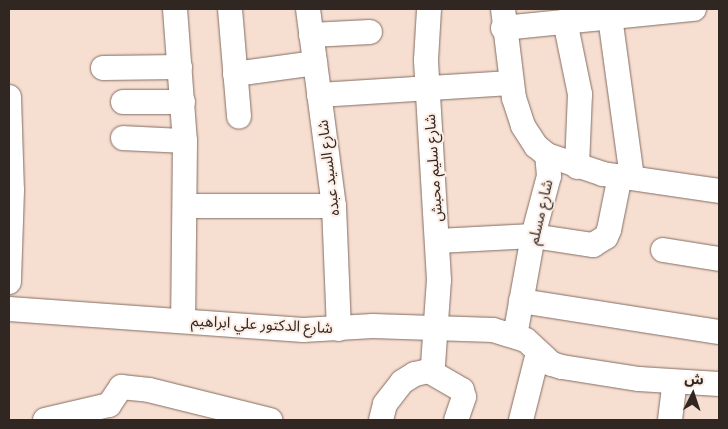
<!DOCTYPE html>
<html>
<head>
<meta charset="utf-8">
<style>
	body { margin:0 }
	#map { position:relative; width:728px; height:429px; overflow:hidden; background:#f6ded1; font-family:"IBM Plex Serif","Noto Sans Arabic",serif }
	div>[style] { position:absolute }
	.roads { filter:drop-shadow(0 0 1px #836d62) drop-shadow(0 0 1px #836d62) }
	.street>* { height:24px; margin:-12px; padding:0 12px; transform-origin:12px; border-radius:12px; background:#fff }
	span { translate:-50% -50%; white-space:nowrap; text-align:center; line-height:1.15; -webkit-text-stroke:4px #fcede5; paint-order:stroke }
	.street-label { font-size:15px; color:#302722 }
	.frame { position:absolute; inset:0; border:10px solid #302722; pointer-events:none }
	.north { position:absolute; left:668px; top:369px; width:50px; height:50px; -webkit-text-stroke:4px #fcede5; paint-order:stroke; rotate:4deg; font-size:14px; font-weight:700; line-height:20px; text-align:center; color:#302722 }
	.north::after { content:''; display:block; margin:auto; width:18px; height:22px; background:#302722; clip-path:polygon(50% 0,100% 100%,50% 72%,0 100%) }
</style>
</head>
<body>
<div id="map">
	<div class="roads">
		<div class="street">
			<div style="left:175px;top:9px;width:132px;rotate:85.7deg"></div>
			<div style="left:185px;top:141px;width:178px;rotate:90.6deg"></div>
			<div style="left:230px;top:9px;width:108px;rotate:85.2deg"></div>
			<div style="left:308px;top:9px;width:199px;rotate:82.5deg"></div>
			<div style="left:334px;top:206px;width:123px;rotate:87.7deg"></div>
			<div style="left:503px;top:9px;width:90px;rotate:83deg"></div>
			<div style="left:514px;top:98px;width:29px;rotate:72deg"></div>
			<div style="left:523px;top:126px;width:24px;rotate:57deg"></div>
			<div style="left:536px;top:146px;width:14px;rotate:39deg"></div>
			<div style="left:547px;top:155px;width:59px;rotate:18.7deg"></div>
			<div style="left:603px;top:174px;width:117px;rotate:8.3deg"></div>
			<div style="left:610px;top:17px;width:162px;rotate:82.2deg"></div>
			<div style="left:565px;top:21px;width:75px;rotate:78.4deg"></div>
			<div style="left:580px;top:94px;width:73px;rotate:92.4deg"></div>
			<div style="left:503px;top:28px;width:192px;rotate:-5.7deg"></div>
			<div style="left:311px;top:35px;width:59px;rotate:-2.9deg"></div>
			<div style="left:103px;top:68px;width:77px;rotate:-0.7deg"></div>
			<div style="left:235px;top:74px;width:81px;rotate:-7.8deg"></div>
			<div style="left:319px;top:95px;width:192px;rotate:-3.6deg"></div>
			<div style="left:9px;top:97px;width:93px;rotate:88.2deg"></div>
			<div style="left:12px;top:190px;width:92px;rotate:91.9deg"></div>
			<div style="left:123px;top:102px;width:60px"></div>
			<div style="left:123px;top:138px;width:62px;rotate:2.8deg"></div>
			<div style="left:185px;top:206px;width:149px"></div>
			<div style="left:438px;top:241px;width:95px;rotate:-3deg"></div>
			<div style="left:533px;top:236px;width:61px;rotate:8.5deg"></div>
			<div style="left:593px;top:245px;width:15px;rotate:-32deg"></div>
			<div style="left:606px;top:237px;width:8px;rotate:-67deg"></div>
			<div style="left:609px;top:230px;width:55px;rotate:-78.5deg"></div>
			<div style="left:663px;top:250px;width:57px;rotate:9.1deg"></div>
			<div style="left:521px;top:301px;width:200px;rotate:8.9deg"></div>
			<div style="left:9px;top:309px;width:295px;rotate:4.1deg"></div>
			<div style="left:303px;top:330px;width:70px;rotate:-3.3deg"></div>
			<div style="left:373px;top:326px;width:120px;rotate:1.9deg"></div>
			<div style="left:493px;top:330px;width:34px;rotate:17deg"></div>
			<div style="left:526px;top:340px;width:35px;rotate:43deg"></div>
			<div style="left:552px;top:364px;width:10px;rotate:17deg"></div>
			<div style="left:562px;top:367px;width:78px;rotate:8.9deg"></div>
			<div style="left:639px;top:379px;width:80px;rotate:3.6deg"></div>
			<div style="left:515px;top:336px;width:102px;rotate:-79.8deg"></div>
			<div style="left:533px;top:236px;width:62px;rotate:-75.1deg"></div>
			<div style="left:549px;top:176px;width:21px;rotate:-95deg"></div>
			<div style="left:429px;top:371px;width:38px;rotate:30deg"></div>
			<div style="left:462px;top:390px;width:7px;rotate:74deg"></div>
			<div style="left:464px;top:397px;width:24px;rotate:109deg"></div>
			<div style="left:45px;top:420px;width:66px;rotate:-13.2deg"></div>
			<div style="left:109px;top:405px;width:22px;rotate:-56deg"></div>
			<div style="left:121px;top:387px;width:28px;rotate:6deg"></div>
			<div style="left:149px;top:390px;width:125px;rotate:13.9deg"></div>
			<div style="left:381px;top:420px;width:16px;rotate:-76deg"></div>
			<div style="left:385px;top:404px;width:28px;rotate:-52deg"></div>
			<div style="left:402px;top:382px;width:15px;rotate:-32deg"></div>
			<div style="left:415px;top:374px;width:14px;rotate:-12deg"></div>
			<div style="left:429px;top:371px;width:7px;rotate:-56deg"></div>
			<div style="left:433px;top:365px;width:85px;rotate:-86deg"></div>
			<div style="left:439px;top:280px;width:220px;rotate:-93.4deg"></div>
			<div style="left:426px;top:60px;width:51px;rotate:-86.6deg"></div>
			<div style="left:521px;top:420px;width:69px;rotate:-75.8deg"></div>
			<div style="left:670px;top:420px;width:38px;rotate:-83deg"></div>
		</div>
	</div>
	<div class="street-label">
		<span style="left:328px;top:168px;rotate:-97deg">شارع السيد عبده</span>
		<span style="left:433px;top:168px;rotate:-94deg">شارع سليم محبش</span>
		<span style="left:540px;top:212px;rotate:-77deg">شارع مسلم</span>
		<span style="left:262px;top:324px;rotate:3deg">شارع الدكتور علي ابراهيم</span>
	</div>
	<div class="frame"></div>
	<div class="north">ش</div>
</div>
</body>
</html>
